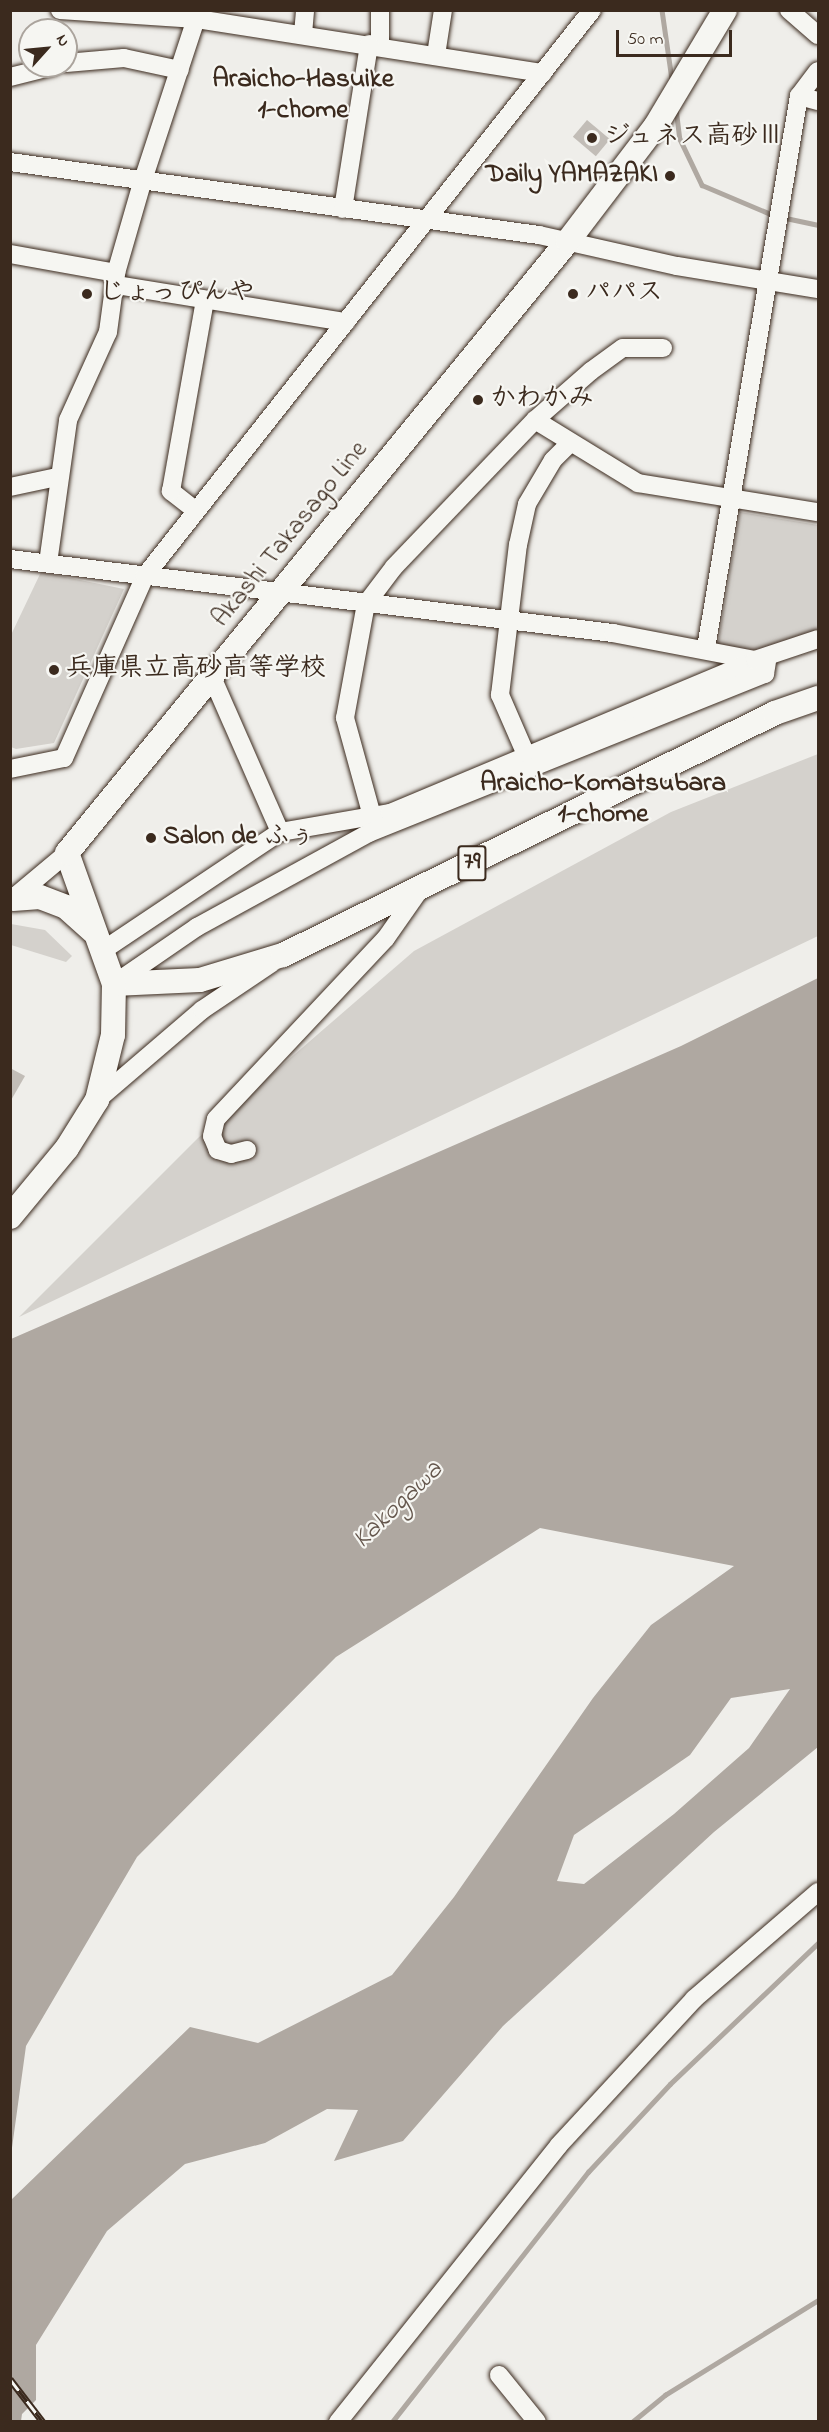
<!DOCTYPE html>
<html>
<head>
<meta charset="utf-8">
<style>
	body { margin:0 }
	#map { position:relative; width:829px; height:2432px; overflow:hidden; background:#efeeea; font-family:"Indie Flower","Klee One",sans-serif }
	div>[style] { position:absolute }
	.green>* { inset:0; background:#d4d1cc }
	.water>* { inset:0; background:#afa8a1 }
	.stream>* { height:4.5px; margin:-2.25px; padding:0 2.25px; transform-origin:2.25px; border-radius:2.25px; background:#afa8a1 }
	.building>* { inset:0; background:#c2bdb7; transform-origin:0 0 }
	.roads { filter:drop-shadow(0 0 2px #3b2a1e) drop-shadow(0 0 2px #3b2a1e) }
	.minor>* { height:18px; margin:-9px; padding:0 9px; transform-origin:9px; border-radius:9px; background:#f6f6f2 }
	.major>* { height:24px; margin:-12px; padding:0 12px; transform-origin:12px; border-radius:12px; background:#f6f6f2 }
	.rail>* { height:7px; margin-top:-3.5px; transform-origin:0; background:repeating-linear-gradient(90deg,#f6f6f2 0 14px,#3b2a1e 0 28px); box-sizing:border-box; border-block:2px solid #3b2a1e }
	.dots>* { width:16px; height:16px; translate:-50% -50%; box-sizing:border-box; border:3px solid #f6f6f2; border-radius:50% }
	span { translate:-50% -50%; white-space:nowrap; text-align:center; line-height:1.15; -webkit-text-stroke:4.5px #f6f6f2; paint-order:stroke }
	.shield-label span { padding:2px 4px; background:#f6f6f2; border:2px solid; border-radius:4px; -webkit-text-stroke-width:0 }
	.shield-label { font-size:24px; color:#3b2a1e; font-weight:700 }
	.poi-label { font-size:26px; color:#3b2a1e; font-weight:700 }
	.left { translate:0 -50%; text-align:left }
	.right { translate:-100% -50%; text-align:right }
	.street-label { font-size:26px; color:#3b2a1e }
	.neighbourhood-label { font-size:27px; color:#3b2a1e; font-weight:700 }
	.water-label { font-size:27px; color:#64564c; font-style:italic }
	.frame { position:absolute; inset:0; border:12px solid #3b2a1e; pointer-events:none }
	.north { position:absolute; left:18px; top:18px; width:60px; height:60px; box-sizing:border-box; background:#f6f6f2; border:2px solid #aba49d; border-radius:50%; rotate:63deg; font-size:16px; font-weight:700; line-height:24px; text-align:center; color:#3b2a1e }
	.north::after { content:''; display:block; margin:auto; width:21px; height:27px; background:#3b2a1e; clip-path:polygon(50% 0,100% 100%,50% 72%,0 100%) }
	.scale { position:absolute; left:616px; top:30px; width:116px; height:27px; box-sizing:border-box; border:3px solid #3b2a1e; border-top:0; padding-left:8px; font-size:18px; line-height:21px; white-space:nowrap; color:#3b2a1e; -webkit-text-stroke:4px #f6f6f2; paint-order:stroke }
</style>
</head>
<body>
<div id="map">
	<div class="green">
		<div style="clip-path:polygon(740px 512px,818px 525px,818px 631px,757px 651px,718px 644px)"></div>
		<div style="clip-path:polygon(41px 572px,124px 589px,54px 743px,16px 749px,11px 747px,10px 637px)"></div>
		<div style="clip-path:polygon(818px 754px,818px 936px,19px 1317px,198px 1138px,414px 951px,671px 812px)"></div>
		<div style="clip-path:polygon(11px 924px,45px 930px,72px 956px,66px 962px,11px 945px)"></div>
	</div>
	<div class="water">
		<div style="clip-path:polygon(evenodd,818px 978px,818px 1747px,714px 1832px,503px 2026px,403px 2141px,334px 2161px,358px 2110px,327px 2109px,265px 2143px,185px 2164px,107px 2231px,36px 2345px,36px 2400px,22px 2414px,21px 2421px,11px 2421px,11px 2200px,190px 2027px,258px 2043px,392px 1975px,454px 1897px,593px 1698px,651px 1625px,734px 1566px,540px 1528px,336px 1657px,137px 1857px,26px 2046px,11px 2155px,11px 1339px,681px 1046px,818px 978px,790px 1689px,749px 1748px,674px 1814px,584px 1884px,557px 1881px,574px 1835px,690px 1755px,731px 1698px,790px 1689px)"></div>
	</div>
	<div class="stream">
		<div style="left:662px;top:10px;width:70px;rotate:81.8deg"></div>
		<div style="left:676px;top:108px;width:31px;rotate:83deg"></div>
		<div style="left:680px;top:139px;width:51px;rotate:64.4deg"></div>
		<div style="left:702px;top:185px;width:77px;rotate:22.9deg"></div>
		<div style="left:781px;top:217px;width:38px;rotate:12deg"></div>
		<div style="left:392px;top:2422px;width:318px;rotate:-51.9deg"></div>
		<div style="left:588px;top:2172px;width:120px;rotate:-47deg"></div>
		<div style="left:670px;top:2084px;width:204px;rotate:-43.6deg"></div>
		<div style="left:632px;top:2422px;width:43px;rotate:-39.3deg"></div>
		<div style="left:665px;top:2395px;width:180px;rotate:-31.8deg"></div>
	</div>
	<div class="building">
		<div style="left:587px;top:120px;width:30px;height:22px;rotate:40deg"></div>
		<div style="clip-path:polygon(10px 1068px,25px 1076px,10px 1102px)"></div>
	</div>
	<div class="roads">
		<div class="minor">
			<div style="left:60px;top:10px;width:137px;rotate:3.8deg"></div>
			<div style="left:197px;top:19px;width:350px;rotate:8.9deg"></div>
			<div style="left:380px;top:10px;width:35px;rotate:90deg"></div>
			<div style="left:789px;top:10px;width:38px;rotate:41deg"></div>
			<div style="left:303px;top:34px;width:24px;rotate:-85deg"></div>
			<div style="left:436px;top:55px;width:46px;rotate:-81.2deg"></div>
			<div style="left:66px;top:63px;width:58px;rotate:-4.9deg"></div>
			<div style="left:124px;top:58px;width:57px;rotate:12.1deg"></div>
			<div style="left:10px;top:77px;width:45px;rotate:-14deg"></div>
			<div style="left:799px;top:96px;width:31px;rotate:-53deg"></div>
			<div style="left:10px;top:162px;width:534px;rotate:7.86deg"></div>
			<div style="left:539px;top:235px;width:141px;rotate:12.7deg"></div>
			<div style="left:677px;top:266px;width:143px;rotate:9.3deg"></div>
			<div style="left:343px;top:209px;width:167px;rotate:-81deg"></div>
			<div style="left:10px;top:254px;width:108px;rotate:10.2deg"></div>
			<div style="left:117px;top:285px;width:232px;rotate:9.2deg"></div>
			<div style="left:535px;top:420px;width:121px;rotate:31.5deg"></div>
			<div style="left:638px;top:483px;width:182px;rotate:9.2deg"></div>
			<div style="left:10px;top:487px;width:48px;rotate:-12deg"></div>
			<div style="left:195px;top:510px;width:31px;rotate:-142deg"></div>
			<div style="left:171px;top:491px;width:194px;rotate:-79.9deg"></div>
			<div style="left:10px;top:559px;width:608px;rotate:7deg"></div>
			<div style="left:613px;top:633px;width:145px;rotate:10.8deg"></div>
			<div style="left:48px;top:563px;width:144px;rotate:-82deg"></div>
			<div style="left:68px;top:420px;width:97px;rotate:-65.6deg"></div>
			<div style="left:108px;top:332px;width:60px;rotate:-82.3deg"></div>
			<div style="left:116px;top:273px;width:94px;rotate:-73.9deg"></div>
			<div style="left:142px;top:183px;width:182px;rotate:-71.8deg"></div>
			<div style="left:706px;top:648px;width:560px;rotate:-80.44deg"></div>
			<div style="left:799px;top:96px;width:20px;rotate:15deg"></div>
			<div style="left:212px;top:677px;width:169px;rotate:66.3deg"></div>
			<div style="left:527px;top:757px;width:68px;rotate:-113.5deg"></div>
			<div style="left:500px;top:695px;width:151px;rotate:-83.2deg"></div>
			<div style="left:518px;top:545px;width:42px;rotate:-77.6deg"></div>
			<div style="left:527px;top:504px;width:51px;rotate:-59.4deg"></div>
			<div style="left:553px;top:460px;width:25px;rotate:-45deg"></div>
			<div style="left:10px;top:769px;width:55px;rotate:-11.5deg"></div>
			<div style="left:64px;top:758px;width:199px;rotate:-66deg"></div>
			<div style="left:145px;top:576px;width:721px;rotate:-51.7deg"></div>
			<div style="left:372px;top:816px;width:102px;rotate:-105.4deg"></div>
			<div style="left:345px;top:718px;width:116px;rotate:-79.6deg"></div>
			<div style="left:366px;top:604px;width:46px;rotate:-52.9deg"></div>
			<div style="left:394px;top:567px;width:204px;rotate:-46.2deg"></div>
			<div style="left:535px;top:420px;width:74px;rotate:-41.2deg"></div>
			<div style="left:591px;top:371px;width:39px;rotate:-36deg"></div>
			<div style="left:623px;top:348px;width:40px"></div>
			<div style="left:11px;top:900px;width:73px;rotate:-40deg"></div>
			<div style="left:102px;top:951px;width:214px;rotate:-33.8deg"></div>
			<div style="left:280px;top:832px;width:112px;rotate:-9.8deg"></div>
			<div style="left:390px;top:813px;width:396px;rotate:-22.7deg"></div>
			<div style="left:755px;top:660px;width:66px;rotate:-18.4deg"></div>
			<div style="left:114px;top:984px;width:101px;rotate:-34.5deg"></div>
			<div style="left:197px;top:927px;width:196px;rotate:-28.7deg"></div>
			<div style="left:369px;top:833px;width:427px;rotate:-21.9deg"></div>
			<div style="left:765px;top:674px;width:18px;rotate:-81deg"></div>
			<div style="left:97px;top:1100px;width:138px;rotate:-40.6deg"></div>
			<div style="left:202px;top:1010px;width:84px;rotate:-33.9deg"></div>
			<div style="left:247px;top:1150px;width:16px;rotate:166deg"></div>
			<div style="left:231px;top:1154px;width:14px;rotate:-163deg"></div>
			<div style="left:218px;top:1150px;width:15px;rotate:-113deg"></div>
			<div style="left:212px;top:1136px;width:17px;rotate:-77deg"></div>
			<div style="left:216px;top:1119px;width:248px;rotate:-46.8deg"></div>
			<div style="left:386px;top:938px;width:61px;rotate:-55deg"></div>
			<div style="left:499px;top:2375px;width:60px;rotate:51deg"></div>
			<div style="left:338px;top:2422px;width:354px;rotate:-51.4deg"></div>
			<div style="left:559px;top:2145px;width:199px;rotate:-47.2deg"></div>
			<div style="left:694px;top:1999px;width:164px;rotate:-40.8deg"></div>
		</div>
		<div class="major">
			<div style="left:13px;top:899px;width:27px;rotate:-4deg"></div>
			<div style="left:40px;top:897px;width:28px;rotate:21deg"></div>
			<div style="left:66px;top:907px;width:36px;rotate:42deg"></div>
			<div style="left:114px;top:984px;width:86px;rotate:-2.7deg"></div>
			<div style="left:200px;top:980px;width:87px;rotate:-16.8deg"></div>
			<div style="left:283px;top:955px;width:548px;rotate:-26.19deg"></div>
			<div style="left:775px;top:713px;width:46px;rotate:-19.2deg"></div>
			<div style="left:10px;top:1217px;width:89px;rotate:-50.4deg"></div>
			<div style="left:67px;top:1148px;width:57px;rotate:-58deg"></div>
			<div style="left:97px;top:1100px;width:67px;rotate:-76.2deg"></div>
			<div style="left:113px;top:1035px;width:51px;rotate:-88.9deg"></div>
			<div style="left:114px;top:984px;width:139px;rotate:-109.7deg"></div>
			<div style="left:67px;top:853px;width:791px;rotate:-50.7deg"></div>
			<div style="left:568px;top:241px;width:143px;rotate:-52.7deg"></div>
			<div style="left:655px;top:127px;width:136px;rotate:-59.1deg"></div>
		</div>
	</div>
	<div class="rail">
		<div style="left:10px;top:2379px;width:54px;rotate:52.5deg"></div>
	</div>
	<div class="dots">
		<div style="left:592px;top:138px;background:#3b2a1e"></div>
		<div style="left:670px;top:176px;background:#3b2a1e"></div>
		<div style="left:87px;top:294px;background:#3b2a1e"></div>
		<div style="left:573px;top:294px;background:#3b2a1e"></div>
		<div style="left:478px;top:400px;background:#3b2a1e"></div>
		<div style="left:54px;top:670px;background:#3b2a1e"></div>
		<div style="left:151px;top:838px;background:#3b2a1e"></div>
	</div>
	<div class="shield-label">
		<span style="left:472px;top:863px">79</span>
	</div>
	<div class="poi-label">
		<span class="left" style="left:604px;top:138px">ジュネス高砂Ⅲ</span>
		<span class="right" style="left:658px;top:176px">Daily YAMAZAKI</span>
		<span class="left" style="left:99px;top:294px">じょっぴんや</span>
		<span class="left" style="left:585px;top:294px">パパス</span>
		<span class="left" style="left:490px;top:400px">かわかみ</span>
		<span class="left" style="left:66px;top:670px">兵庫県立高砂高等学校</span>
		<span class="left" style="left:163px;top:838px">Salon de ふぅ</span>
	</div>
	<div class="street-label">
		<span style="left:291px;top:535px;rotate:-51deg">Akashi Takasago Line</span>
	</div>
	<div class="neighbourhood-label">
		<span style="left:303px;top:95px">Araicho-Hasuike<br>1-chome</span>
		<span style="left:603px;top:799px">Araicho-Komatsubara<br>1-chome</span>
	</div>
	<div class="water-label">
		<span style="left:398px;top:1505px;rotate:-44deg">Kakogawa</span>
	</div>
	<div class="frame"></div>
	<div class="north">N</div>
	<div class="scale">50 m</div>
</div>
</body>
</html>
